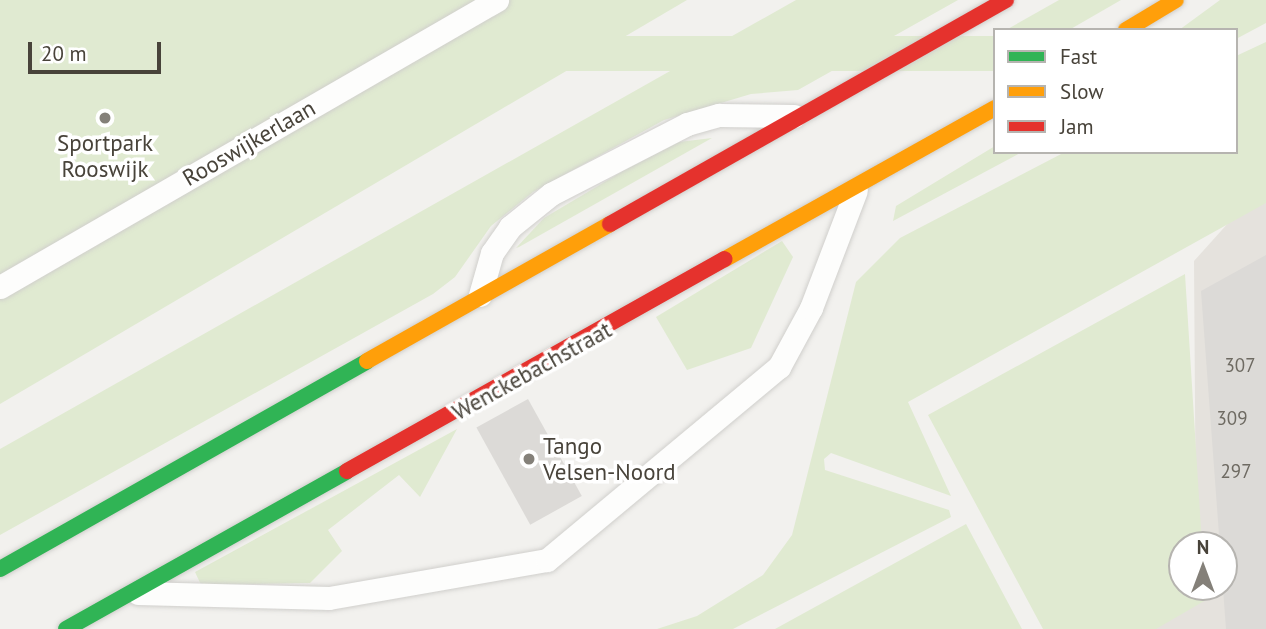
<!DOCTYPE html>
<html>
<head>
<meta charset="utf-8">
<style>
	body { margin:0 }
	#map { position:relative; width:1266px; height:629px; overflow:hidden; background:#f2f1ee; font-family:"PT Sans",sans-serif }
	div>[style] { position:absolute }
	.residential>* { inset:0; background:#e5e2dd }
	.green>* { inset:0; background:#e0ead1; transform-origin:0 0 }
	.building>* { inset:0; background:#dcdad7; transform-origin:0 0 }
	.roads { filter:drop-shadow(0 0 2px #d0cfcc) drop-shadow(0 0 2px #d0cfcc) }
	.lane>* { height:23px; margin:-11.5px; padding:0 11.5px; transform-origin:11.5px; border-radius:11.5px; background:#fdfdfc }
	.fast>* { height:16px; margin:-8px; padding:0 8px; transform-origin:8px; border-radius:8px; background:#30b455 }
	.slow>* { height:16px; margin:-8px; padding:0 8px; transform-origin:8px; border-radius:8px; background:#ff9f0a }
	.jam>* { height:16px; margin:-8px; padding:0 8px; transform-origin:8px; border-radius:8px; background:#e5322d }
	.dots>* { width:19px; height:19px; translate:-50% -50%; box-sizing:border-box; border:4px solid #fff; border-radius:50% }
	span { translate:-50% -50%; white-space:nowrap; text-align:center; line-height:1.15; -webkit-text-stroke:7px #fff; paint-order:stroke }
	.number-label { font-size:19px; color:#6e6a62 }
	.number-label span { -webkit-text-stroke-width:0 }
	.poi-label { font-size:23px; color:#48433a }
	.left { translate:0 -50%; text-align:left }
	.street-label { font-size:23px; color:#48433a }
	.legend { position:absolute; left:993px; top:28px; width:245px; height:126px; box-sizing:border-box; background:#fff; border:2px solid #b6b4b0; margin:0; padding:9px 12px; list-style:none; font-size:21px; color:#48433a }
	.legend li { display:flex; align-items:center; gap:14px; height:35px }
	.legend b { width:35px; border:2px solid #b6b4b0 }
	.north { position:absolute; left:1168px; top:531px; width:70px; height:70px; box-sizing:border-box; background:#fff; border:2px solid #b6b4b0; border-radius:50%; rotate:0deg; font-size:19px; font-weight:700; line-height:28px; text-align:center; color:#48433a }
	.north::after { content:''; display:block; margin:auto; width:24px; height:32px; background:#848079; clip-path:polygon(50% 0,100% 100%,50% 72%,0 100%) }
	.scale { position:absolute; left:28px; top:42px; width:133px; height:32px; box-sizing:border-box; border:4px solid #48433a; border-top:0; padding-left:9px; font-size:21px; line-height:24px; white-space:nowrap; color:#48433a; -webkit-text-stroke:5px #fff; paint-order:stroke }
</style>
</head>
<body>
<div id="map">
	<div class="residential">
		<div style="clip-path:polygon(1266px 181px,1266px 629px,1139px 629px,1196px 587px,1224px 587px,1224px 545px,1196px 545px,1194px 261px)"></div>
	</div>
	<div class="green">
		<div style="clip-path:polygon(0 0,687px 0,0 404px)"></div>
		<div style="clip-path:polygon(796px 0,958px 0,798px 90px,751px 94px,664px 120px,533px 192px,491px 226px,455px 277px,433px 294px,0 535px,0 449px)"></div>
		<div style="clip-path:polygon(1059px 0,1121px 0,1069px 30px,1006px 30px)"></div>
		<div style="clip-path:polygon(1220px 0,1266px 0,1266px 23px,1236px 39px,1236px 30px,1179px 30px)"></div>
		<div style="left:995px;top:36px;width:35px;height:1143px;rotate:90deg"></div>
		<div style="clip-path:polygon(1266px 42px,1266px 203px,908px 402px,951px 496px,831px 453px,824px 459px,825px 470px,949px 510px,951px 517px,733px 629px,657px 629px,697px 616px,763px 575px,792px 535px,856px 282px,900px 238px,1065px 152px,1236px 152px,1236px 56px)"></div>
		<div style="clip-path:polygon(712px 138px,519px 247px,516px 248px,544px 218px,623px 171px,679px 142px)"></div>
		<div style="clip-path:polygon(995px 146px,995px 152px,1022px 152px,893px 221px,896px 206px)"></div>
		<div style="clip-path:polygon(782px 241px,793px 257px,751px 348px,687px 370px,656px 317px)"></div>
		<div style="clip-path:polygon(1185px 274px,1202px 545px,1182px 545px,1182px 587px,1205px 587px,1206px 600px,1156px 629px,1043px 629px,928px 415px)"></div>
		<div style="clip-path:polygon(457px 429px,420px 497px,399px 475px,328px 530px,342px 551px,310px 583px,201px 585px,195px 572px)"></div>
		<div style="clip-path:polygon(966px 524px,1022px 629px,775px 629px)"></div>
	</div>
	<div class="building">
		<div style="clip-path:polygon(1266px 255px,1266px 629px,1226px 629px,1201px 291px)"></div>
		<div style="left:528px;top:399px;width:111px;height:59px;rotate:61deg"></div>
	</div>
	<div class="roads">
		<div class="lane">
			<div style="left:0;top:287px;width:574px;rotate:-30deg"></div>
			<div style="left:480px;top:295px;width:44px;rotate:-74.1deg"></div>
			<div style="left:492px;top:253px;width:32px;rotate:-55deg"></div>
			<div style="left:510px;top:227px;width:53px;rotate:-38.8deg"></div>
			<div style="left:551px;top:194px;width:153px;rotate:-27.2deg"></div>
			<div style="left:687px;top:124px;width:33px;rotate:-16deg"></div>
			<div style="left:719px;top:115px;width:75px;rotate:0.8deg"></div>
			<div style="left:138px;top:593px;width:191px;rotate:1.5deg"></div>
			<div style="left:329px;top:598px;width:221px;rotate:-9.9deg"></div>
			<div style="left:547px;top:560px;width:302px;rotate:-39.8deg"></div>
			<div style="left:779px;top:367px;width:67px;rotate:-61.5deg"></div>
			<div style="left:811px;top:308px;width:126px;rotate:-69.1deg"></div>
		</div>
		<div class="fast">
			<div style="left:0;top:569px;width:422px;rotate:-29.5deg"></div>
			<div style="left:66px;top:629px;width:322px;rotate:-29.3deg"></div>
		</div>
		<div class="slow">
			<div style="left:1126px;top:30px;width:58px;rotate:-31deg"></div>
			<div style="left:725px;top:259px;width:309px;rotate:-29.2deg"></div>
			<div style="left:367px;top:361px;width:279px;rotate:-29.4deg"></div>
		</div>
		<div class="jam">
			<div style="left:610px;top:224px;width:455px;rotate:-29.5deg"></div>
			<div style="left:347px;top:471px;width:433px;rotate:-29.3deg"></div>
		</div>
	</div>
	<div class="dots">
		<div style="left:105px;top:118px;background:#848079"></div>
		<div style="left:529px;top:459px;background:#848079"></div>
	</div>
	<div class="number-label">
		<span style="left:1240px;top:366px">307</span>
		<span style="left:1232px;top:419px">309</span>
		<span style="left:1236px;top:472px">297</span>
	</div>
	<div class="poi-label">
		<span style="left:105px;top:156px">Sportpark<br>Rooswijk</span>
		<span class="left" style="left:543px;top:459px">Tango<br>Velsen-Noord</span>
	</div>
	<div class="street-label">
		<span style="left:249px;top:143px;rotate:-30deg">Rooswijkerlaan</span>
		<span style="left:532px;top:371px;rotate:-29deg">Wenckebachstraat</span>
	</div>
	<ul class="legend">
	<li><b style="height:9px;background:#30b455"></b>Fast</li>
	<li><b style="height:9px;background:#ff9f0a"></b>Slow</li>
	<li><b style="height:9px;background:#e5322d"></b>Jam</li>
	</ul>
	<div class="north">N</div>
	<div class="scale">20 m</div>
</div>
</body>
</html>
